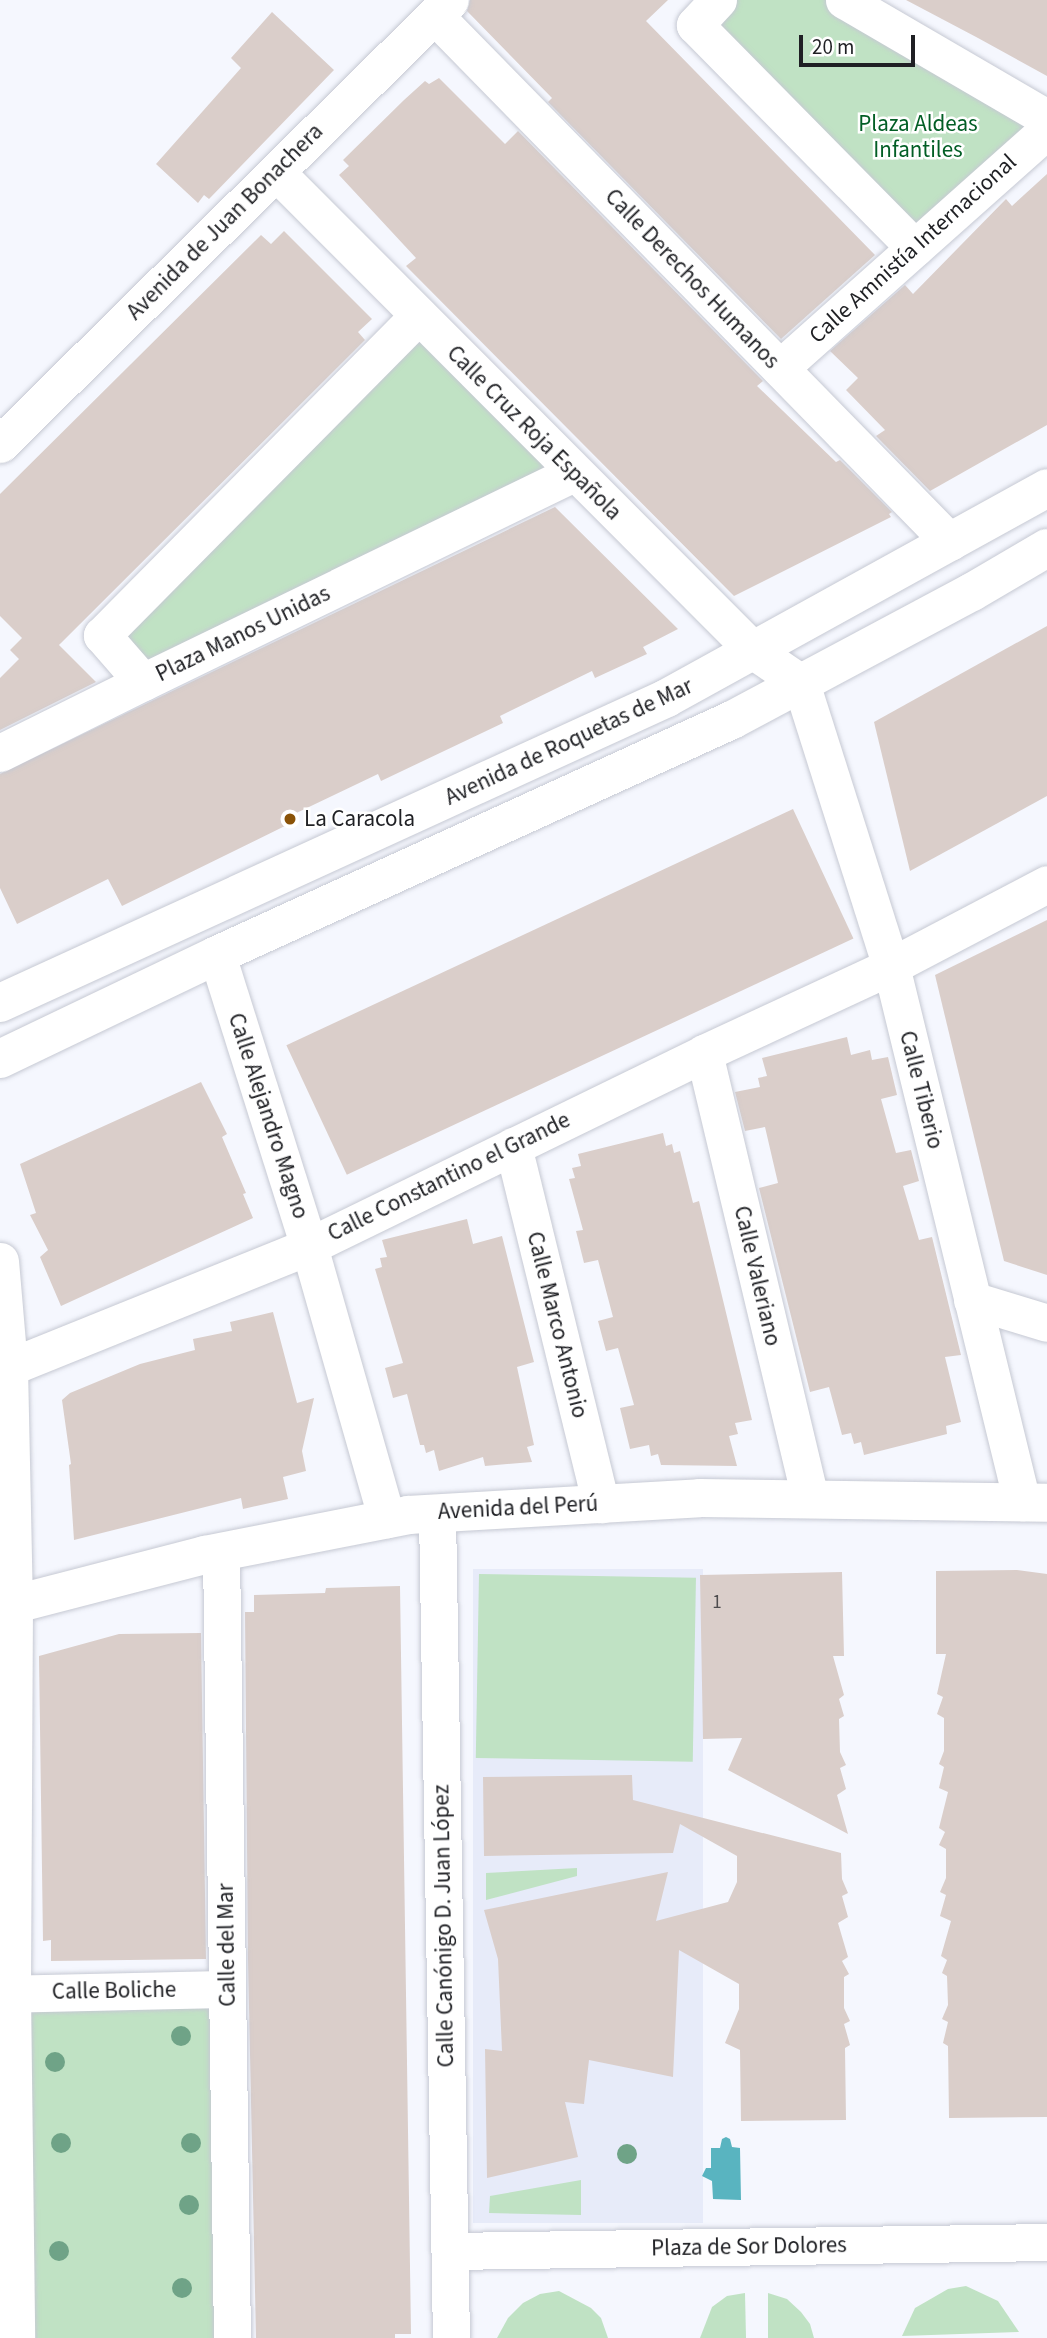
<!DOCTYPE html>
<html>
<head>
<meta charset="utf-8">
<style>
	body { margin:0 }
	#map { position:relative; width:1047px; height:2338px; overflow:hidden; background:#f5f7fe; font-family:"Source Sans 3",sans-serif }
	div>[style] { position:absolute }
	.built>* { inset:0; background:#e7ebf9; transform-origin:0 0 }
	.green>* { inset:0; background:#c0e2c4; transform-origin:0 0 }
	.water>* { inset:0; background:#59b4c0 }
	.building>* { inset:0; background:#daceca; transform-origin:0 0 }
	.roads { filter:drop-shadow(0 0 2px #c6c9d3) drop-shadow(0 0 2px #c6c9d3) }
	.street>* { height:37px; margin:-18.5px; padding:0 18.5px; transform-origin:18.5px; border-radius:18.5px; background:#fff }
	.secondary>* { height:38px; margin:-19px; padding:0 19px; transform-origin:19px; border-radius:19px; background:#fff }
	.trees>* { width:20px; height:20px; margin:-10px; border-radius:50%; background:#6fa387 }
	.dots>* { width:19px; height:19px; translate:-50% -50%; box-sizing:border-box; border:4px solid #fff; border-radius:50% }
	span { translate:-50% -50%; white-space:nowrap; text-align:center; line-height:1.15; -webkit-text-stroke:5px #fff; paint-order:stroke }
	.number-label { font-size:19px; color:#4e4c4e }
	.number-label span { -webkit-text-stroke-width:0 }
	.park-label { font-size:23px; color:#025e25 }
	.street-label { font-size:23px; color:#1f2024 }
	.poi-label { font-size:23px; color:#1f2024 }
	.left { translate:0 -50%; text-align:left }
	.scale { position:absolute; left:799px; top:35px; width:116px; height:32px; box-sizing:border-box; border:4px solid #1f2024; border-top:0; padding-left:9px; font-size:21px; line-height:24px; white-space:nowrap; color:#1f2024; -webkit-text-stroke:5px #fff; paint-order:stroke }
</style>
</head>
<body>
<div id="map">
	<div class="built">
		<div style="left:473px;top:1569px;width:230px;height:654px"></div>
	</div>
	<div class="green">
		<div style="clip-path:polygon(718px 0,844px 0,1047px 118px,915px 248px,695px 25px)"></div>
		<div style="clip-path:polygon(417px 317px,574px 473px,143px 682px,102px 635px)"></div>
		<div style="left:479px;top:1574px;width:217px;height:184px;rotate:1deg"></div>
		<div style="clip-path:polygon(577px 1868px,577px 1876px,486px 1900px,486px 1873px)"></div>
		<div style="left:227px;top:1989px;width:349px;height:215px;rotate:89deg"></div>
		<div style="clip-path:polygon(581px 2180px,581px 2215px,489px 2213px,490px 2196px)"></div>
		<div style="clip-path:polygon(966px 2286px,998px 2301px,1019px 2332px,902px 2336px,915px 2308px,948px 2289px)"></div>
		<div style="clip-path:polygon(559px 2291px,591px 2308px,601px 2318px,608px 2338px,497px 2338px,508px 2318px,523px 2303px,540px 2294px)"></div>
		<div style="clip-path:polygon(745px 2293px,746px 2338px,700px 2338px,712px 2307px,727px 2296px)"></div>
		<div style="clip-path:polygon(768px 2293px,787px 2299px,801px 2312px,810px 2324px,814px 2338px,768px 2338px)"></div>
	</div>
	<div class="water">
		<div style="clip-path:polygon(726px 2137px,730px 2139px,732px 2147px,740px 2148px,741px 2200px,713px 2199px,712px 2181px,702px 2176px,706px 2168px,711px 2168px,711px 2148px,720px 2148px,722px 2139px)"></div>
	</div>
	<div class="building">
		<div style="clip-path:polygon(470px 0,668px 0,646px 21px,875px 255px,781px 339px,548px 102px,552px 98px,467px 11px)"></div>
		<div style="clip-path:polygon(906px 0,1047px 0,1047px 76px,978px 38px)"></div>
		<div style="clip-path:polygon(272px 12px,334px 70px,209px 199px,204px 195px,198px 203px,156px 164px,241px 68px,231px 58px)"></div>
		<div style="clip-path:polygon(439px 78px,505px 144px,518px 131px,763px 381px,757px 386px,836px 462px,840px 460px,892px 512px,889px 514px,891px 517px,734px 596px,406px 266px,416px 258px,339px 175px,349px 166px,343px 160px,404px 100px,425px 81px,429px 84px)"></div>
		<div style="clip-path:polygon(1047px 174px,1047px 425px,930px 491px,876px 436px,885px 430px,846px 390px,858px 378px,830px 351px,905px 285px,913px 294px,1006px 199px,1012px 206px)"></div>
		<div style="clip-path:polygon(284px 231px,372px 319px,358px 332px,365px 340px,59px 645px,96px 682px,0 730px,0 678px,19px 659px,10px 650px,22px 638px,0 616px,0 494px,261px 235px,271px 244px)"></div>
		<div style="clip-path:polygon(555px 507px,678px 629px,643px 647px,647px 654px,595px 678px,592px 671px,500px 716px,503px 723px,381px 781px,378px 774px,288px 817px,291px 823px,122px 906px,108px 879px,17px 924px,0 888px,0 774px)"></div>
		<div style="clip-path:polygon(1047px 626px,1047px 796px,910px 871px,874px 722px)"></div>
		<div style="left:793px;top:809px;width:143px;height:559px;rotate:65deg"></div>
		<div style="clip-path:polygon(1047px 920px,1047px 1275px,1004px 1261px,935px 975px)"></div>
		<div style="clip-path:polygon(847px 1037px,851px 1055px,870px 1050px,872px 1060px,888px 1057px,897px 1095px,881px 1099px,896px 1153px,911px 1150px,919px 1181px,903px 1186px,919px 1240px,932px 1237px,961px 1355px,945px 1357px,961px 1422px,946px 1426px,947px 1434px,864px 1455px,861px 1442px,854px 1444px,851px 1433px,842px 1435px,829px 1387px,810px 1392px,759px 1188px,778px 1183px,765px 1127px,745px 1131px,735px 1092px,760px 1087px,758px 1078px,767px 1076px,762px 1058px)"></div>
		<div style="clip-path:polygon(201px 1082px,227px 1134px,222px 1137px,246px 1193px,243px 1194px,253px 1218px,61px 1306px,40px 1257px,48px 1250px,30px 1215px,36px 1213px,20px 1164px)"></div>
		<div style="clip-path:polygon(663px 1133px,666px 1146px,672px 1144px,674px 1153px,680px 1151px,693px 1203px,699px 1201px,752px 1420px,735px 1423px,738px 1434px,729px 1436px,737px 1466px,661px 1465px,658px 1454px,651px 1456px,649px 1445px,630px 1449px,620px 1408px,634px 1405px,618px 1348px,606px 1351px,598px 1321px,613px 1317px,598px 1260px,584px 1263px,576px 1231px,583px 1230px,569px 1179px,575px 1178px,572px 1168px,581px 1166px,578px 1154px)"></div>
		<div style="clip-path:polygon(467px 1219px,473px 1244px,502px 1236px,534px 1362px,517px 1367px,534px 1445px,527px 1447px,532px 1462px,485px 1466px,483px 1457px,439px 1471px,434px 1450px,426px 1453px,424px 1445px,420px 1445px,407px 1394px,393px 1398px,385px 1368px,403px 1363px,375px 1269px,382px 1267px,380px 1258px,387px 1257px,382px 1240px)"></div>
		<div style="clip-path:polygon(273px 1312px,297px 1403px,314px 1398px,302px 1451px,306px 1471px,283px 1477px,288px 1499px,243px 1509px,241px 1498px,74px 1540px,69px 1465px,71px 1464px,62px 1400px,70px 1393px,140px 1364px,195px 1350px,193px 1339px,232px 1331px,230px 1322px)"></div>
		<div style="clip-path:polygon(1017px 1570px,1047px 1574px,1047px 2117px,949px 2118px,948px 2046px,943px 2043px,948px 2022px,942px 2019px,948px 2005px,947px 1976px,942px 1973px,947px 1960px,941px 1956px,951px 1921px,940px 1916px,946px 1895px,940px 1892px,946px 1878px,946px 1849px,939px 1845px,945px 1832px,939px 1828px,948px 1792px,939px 1788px,944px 1767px,939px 1764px,944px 1751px,944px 1718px,937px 1714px,943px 1697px,937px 1694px,946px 1654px,936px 1654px,936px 1571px)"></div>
		<div style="clip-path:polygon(842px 1572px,844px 1656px,833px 1656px,844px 1695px,839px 1699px,844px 1716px,839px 1719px,840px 1752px,846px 1765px,840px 1768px,846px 1789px,837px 1795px,848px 1834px,728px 1770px,742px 1738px,703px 1739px,700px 1575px)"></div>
		<div style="clip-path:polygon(400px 1586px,411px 2334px,395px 2334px,395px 2338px,256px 2338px,248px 1959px,245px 1612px,254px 1612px,254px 1595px,325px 1593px,326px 1588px)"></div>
		<div style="clip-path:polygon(201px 1633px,206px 1959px,51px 1961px,51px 1940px,43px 1941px,39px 1656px,119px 1634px)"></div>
		<div style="clip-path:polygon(632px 1775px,633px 1800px,841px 1853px,842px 1879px,848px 1893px,842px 1896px,848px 1917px,838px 1923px,848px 1957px,842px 1961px,849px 1974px,844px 1977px,844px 2008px,850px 2021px,844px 2024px,850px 2045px,845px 2048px,846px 2120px,741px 2121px,740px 2050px,725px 2043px,739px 2009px,739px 1984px,679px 1950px,673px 2077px,589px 2060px,584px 2104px,565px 2102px,578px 2157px,487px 2178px,485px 2049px,502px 2051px,498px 1959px,484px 1910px,668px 1872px,656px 1921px,728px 1902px,737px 1882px,737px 1856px,680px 1824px,673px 1853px,484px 1856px,483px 1777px)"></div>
	</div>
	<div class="roads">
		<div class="street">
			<div style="left:718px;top:0;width:34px;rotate:133deg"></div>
			<div style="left:695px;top:25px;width:313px;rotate:45.4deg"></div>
			<div style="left:844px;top:0;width:235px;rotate:30.2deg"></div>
			<div style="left:435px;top:16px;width:736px;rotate:45.61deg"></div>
			<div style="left:276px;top:172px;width:677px;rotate:45.06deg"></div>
			<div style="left:754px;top:651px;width:57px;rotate:34.2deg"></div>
			<div style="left:801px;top:683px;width:297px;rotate:72.4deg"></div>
			<div style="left:891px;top:966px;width:552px;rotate:76.27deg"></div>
			<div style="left:417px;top:317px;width:448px;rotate:134.7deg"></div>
			<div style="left:102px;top:635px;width:62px;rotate:48.9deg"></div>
			<div style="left:143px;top:682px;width:479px;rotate:-25.9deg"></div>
			<div style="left:780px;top:368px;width:358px;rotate:-41.7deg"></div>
			<div style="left:0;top:444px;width:632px;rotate:-44.62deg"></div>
			<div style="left:0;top:753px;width:160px;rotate:-26.4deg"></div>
			<div style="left:217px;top:955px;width:305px;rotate:72.5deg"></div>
			<div style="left:309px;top:1246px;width:284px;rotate:74.1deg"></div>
			<div style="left:704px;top:1053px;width:458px;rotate:76.6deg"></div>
			<div style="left:513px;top:1146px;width:369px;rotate:76.2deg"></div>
			<div style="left:0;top:1261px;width:106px;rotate:85.1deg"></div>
			<div style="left:9px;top:1367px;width:238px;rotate:88.8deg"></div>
			<div style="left:14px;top:1605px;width:389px;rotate:90.3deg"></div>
			<div style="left:12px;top:1994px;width:344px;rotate:89.3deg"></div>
			<div style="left:972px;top:1300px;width:78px;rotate:17deg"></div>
			<div style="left:0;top:1371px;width:333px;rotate:-22deg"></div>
			<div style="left:309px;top:1246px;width:440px;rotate:-26deg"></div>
			<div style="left:704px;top:1053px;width:206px;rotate:-24.9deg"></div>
			<div style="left:891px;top:966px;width:176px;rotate:-27.7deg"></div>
			<div style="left:437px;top:1513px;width:825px;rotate:89.03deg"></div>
			<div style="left:221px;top:1552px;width:786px;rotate:89.2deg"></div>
			<div style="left:0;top:1994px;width:227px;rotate:-1.3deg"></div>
			<div style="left:450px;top:2251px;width:597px;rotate:-0.86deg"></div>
		</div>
		<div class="secondary">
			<div style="left:0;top:1003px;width:733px;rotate:-24.57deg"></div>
			<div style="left:667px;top:698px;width:434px;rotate:-28.9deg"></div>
			<div style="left:0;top:1059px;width:241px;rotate:-25.6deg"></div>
			<div style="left:217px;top:955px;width:566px;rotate:-24.53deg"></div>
			<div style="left:732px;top:720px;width:272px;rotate:-28.1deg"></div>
			<div style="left:972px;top:592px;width:87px;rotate:-30.4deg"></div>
			<div style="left:0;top:1608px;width:212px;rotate:-14.5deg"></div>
			<div style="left:205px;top:1555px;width:207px;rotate:-11.1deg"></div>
			<div style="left:408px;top:1515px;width:292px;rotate:-3.3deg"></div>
			<div style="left:700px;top:1498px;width:347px;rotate:0.8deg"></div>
		</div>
	</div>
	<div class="trees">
		<div style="left:181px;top:2036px"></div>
		<div style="left:55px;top:2062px"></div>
		<div style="left:61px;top:2143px"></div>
		<div style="left:191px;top:2143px"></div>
		<div style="left:627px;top:2154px"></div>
		<div style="left:189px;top:2205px"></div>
		<div style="left:59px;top:2251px"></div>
		<div style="left:182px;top:2288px"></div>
	</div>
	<div class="dots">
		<div style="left:290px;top:819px;background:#8a5207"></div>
	</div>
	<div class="number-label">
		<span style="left:717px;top:1603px">1</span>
	</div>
	<div class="park-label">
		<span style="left:918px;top:137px">Plaza Aldeas<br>Infantiles</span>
	</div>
	<div class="street-label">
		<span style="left:225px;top:222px;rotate:-45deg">Avenida de Juan Bonachera</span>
		<span style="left:913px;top:249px;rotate:-42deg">Calle Amnistía Internacional</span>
		<span style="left:692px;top:279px;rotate:46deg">Calle Derechos Humanos</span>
		<span style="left:534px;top:433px;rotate:45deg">Calle Cruz Roja Española</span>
		<span style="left:243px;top:634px;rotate:-26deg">Plaza Manos Unidas</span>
		<span style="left:569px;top:742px;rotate:-25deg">Avenida de Roquetas de Mar</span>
		<span style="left:921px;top:1090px;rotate:76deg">Calle Tiberio</span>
		<span style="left:268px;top:1116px;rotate:72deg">Calle Alejandro Magno</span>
		<span style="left:449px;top:1177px;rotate:-26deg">Calle Constantino el Grande</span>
		<span style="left:757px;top:1276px;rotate:77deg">Calle Valeriano</span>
		<span style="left:557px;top:1325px;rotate:76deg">Calle Marco Antonio</span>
		<span style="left:518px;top:1508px;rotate:-3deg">Avenida del Perú</span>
		<span style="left:444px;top:1926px;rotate:-91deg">Calle Canónigo D. Juan López</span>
		<span style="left:227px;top:1945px;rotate:-91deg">Calle del Mar</span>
		<span style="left:114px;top:1991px;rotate:-1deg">Calle Boliche</span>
		<span style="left:749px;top:2247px;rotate:-1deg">Plaza de Sor Dolores</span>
	</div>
	<div class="poi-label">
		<span class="left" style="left:304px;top:819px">La Caracola</span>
	</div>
	<div class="scale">20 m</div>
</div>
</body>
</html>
